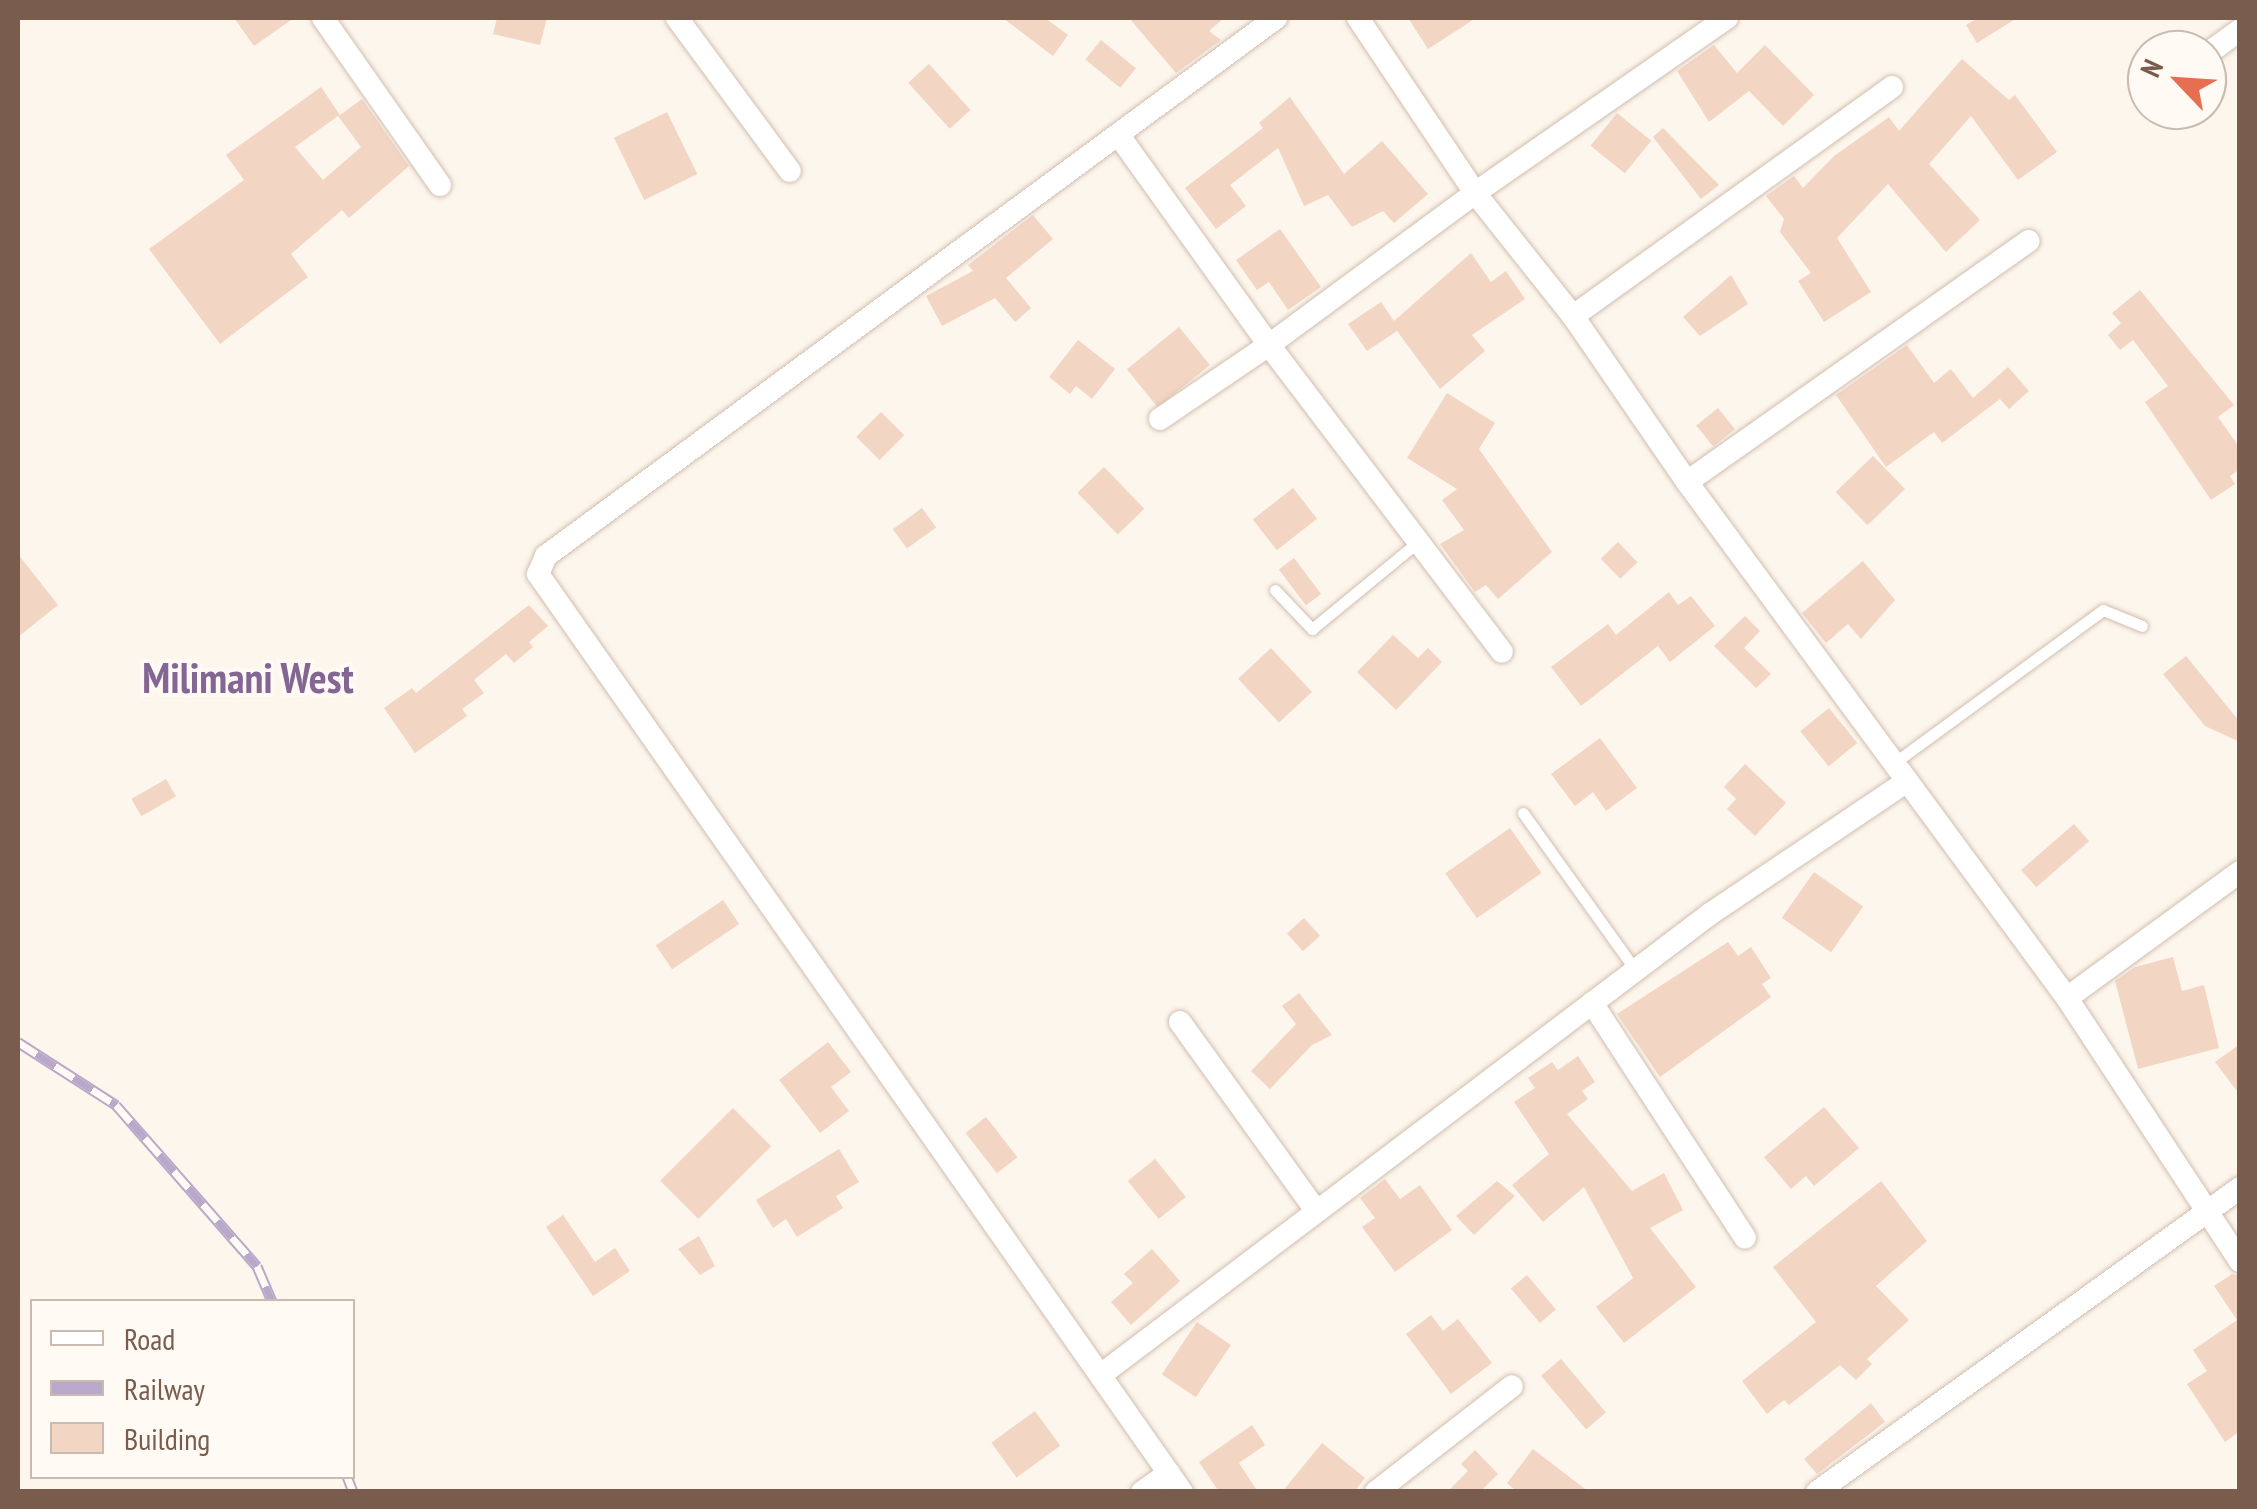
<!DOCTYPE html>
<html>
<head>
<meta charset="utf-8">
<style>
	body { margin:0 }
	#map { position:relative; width:2257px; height:1509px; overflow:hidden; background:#fdf6ec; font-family:"PT Sans Narrow",sans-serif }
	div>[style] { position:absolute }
	.building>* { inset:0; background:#f3d5c3; transform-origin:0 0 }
	.roads { filter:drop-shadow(0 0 2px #d1beb0) drop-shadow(0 0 2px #d1beb0) }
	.service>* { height:11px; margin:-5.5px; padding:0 5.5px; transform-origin:5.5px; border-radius:5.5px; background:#fff }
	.minor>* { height:22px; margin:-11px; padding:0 11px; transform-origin:11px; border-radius:11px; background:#fff }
	.rail>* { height:11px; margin-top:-5.5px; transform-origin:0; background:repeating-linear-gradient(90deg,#fffaf3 0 22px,#b9a8c9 0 44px); box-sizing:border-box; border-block:2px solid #b9a8c9 }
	span { translate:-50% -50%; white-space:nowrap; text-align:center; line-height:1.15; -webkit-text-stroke:8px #fffaf3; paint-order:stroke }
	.quarter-label { font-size:42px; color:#846695; font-weight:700 }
	.frame { position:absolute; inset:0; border:20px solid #7a5c4d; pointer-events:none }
	.legend { position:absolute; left:30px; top:1299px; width:325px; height:180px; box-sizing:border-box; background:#fffaf3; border:2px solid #cabbb1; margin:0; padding:12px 18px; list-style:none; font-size:30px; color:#7a5c4d }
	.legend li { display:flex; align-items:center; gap:20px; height:50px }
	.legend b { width:50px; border:2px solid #cabbb1 }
	.north { position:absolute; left:2127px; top:30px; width:100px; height:100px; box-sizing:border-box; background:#fffaf3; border:2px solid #cabbb1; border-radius:50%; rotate:295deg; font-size:28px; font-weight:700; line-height:40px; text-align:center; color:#7a5c4d }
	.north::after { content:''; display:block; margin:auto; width:35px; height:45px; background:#e76f51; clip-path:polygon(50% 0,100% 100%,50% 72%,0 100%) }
</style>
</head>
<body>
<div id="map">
	<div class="building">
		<div style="clip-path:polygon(234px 18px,294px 18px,254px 46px)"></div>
		<div style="clip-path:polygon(497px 18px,547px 18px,540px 45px,493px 34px)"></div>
		<div style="clip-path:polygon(1003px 18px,1045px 18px,1068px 35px,1053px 56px)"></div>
		<div style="clip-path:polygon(1129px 18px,1224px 18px,1209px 31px,1221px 40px,1176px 73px)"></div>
		<div style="clip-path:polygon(1408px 18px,1476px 18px,1428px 49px)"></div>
		<div style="clip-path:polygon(1978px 18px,2017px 18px,1977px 43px,1966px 25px)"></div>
		<div style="left:1101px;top:40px;width:45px;height:25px;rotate:39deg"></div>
		<div style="clip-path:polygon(1714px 45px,1737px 73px,1765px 45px,1814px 95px,1783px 126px,1749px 91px,1709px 122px,1677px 71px)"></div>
		<div style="clip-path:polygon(1962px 59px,2009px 100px,2015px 95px,2057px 152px,2018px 180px,1971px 116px,1929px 164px,1980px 220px,1946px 252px,1888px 184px,1837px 238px,1871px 292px,1824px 322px,1798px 281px,1811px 273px,1780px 232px,1784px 219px,1766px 196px,1794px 176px,1803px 188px,1834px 156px,1889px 117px,1899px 131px)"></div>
		<div style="left:929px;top:64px;width:62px;height:28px;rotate:48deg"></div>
		<div style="clip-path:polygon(evenodd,321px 87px,340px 115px,362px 99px,409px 166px,349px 218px,342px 210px,291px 254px,308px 277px,220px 344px,149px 249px,244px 180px,226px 155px,321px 87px,338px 116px,361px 147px,323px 180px,295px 147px,338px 116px)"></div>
		<div style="clip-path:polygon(1290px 97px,1344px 174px,1382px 141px,1428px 194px,1394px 223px,1383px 211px,1352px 227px,1328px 195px,1304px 206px,1278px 148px,1230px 185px,1246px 206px,1216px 229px,1185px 188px,1263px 128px,1259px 123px)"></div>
		<div style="left:667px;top:112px;width:69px;height:59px;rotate:64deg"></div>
		<div style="left:1617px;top:113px;width:44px;height:42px;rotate:39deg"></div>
		<div style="clip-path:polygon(1663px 128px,1719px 185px,1701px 199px,1653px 137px)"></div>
		<div style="clip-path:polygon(1033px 215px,1053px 239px,1006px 278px,1031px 308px,1015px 322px,995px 298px,942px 326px,926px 296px,973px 271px,968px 265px)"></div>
		<div style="clip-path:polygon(1280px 229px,1321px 287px,1288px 310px,1269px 282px,1257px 290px,1236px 260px)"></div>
		<div style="clip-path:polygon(1471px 253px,1491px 282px,1506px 271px,1525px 299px,1472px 335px,1485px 351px,1440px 389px,1397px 331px,1367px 351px,1348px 324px,1381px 302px,1394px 321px)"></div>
		<div style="clip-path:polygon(1731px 275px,1748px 304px,1700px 336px,1683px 317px)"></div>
		<div style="clip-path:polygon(2140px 290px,2234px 405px,2218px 417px,2240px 448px,2240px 469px,2230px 476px,2235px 484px,2211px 500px,2145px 402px,2168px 386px,2133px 340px,2120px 350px,2108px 335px,2121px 323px,2112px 313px)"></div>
		<div style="left:1179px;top:327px;width:49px;height:67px;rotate:51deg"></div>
		<div style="clip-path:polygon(1078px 340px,1115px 369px,1092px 399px,1076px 386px,1070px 394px,1049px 377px)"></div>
		<div style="clip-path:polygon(1907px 345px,1934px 383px,1951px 369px,1973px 398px,2008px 367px,2029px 391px,2009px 409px,2000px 399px,1942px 443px,1934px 432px,1886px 467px,1836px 395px)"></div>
		<div style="clip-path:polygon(1447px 393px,1495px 423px,1479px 449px,1552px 552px,1498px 599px,1486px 585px,1475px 592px,1440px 544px,1464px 530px,1442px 500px,1457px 489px,1407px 458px)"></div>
		<div style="left:1718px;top:408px;width:27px;height:28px;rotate:51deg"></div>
		<div style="left:881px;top:412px;width:33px;height:35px;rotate:45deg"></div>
		<div style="left:1873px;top:456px;width:46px;height:52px;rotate:46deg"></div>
		<div style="left:1104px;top:467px;width:58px;height:37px;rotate:46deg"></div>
		<div style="left:1293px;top:488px;width:39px;height:51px;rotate:52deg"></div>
		<div style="left:922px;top:508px;width:24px;height:36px;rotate:54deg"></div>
		<div style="left:1618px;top:542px;width:28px;height:24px;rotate:46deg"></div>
		<div style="clip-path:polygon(18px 554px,58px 605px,18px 637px)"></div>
		<div style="left:1294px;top:558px;width:45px;height:19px;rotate:53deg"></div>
		<div style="clip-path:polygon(1863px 561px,1895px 600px,1861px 639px,1848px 624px,1826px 643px,1802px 613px)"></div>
		<div style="clip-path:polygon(1669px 592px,1678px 605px,1691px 596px,1715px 626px,1670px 662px,1658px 646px,1581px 706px,1551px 667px,1608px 624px,1616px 635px)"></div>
		<div style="clip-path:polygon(529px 605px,548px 626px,529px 642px,533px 647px,514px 663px,506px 654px,474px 680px,484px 693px,462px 709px,467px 716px,415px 753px,384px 708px,412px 688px,416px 693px)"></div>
		<div style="clip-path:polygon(1745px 616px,1760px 631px,1744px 648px,1771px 674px,1756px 688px,1714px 646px)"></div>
		<div style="clip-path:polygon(1393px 635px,1418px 658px,1428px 648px,1442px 662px,1396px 710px,1357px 672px)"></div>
		<div style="left:1271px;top:648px;width:60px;height:45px;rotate:47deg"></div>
		<div style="clip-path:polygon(2186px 656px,2240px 722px,2240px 742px,2205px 726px,2163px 674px)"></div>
		<div style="left:1829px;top:708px;width:45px;height:37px;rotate:51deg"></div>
		<div style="clip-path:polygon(1600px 738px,1637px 788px,1606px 811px,1593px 792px,1575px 806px,1551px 774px)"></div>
		<div style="clip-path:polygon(1745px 764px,1786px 803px,1755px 836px,1727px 809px,1736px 799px,1724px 787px)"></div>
		<div style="left:166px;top:779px;width:20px;height:40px;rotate:60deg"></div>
		<div style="left:2074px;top:824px;width:23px;height:70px;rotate:49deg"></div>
		<div style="left:1510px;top:828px;width:55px;height:79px;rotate:55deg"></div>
		<div style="left:1814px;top:872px;width:60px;height:56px;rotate:35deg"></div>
		<div style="left:723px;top:900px;width:29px;height:81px;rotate:56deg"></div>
		<div style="left:1304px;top:918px;width:24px;height:23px;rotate:48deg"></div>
		<div style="clip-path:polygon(1728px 942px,1738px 956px,1751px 947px,1771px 978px,1762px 984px,1771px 997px,1660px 1077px,1617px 1014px)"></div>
		<div style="clip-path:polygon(2173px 957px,2182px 991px,2204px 985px,2219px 1048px,2138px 1069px,2115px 981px,2135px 967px)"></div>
		<div style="clip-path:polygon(1299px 993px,1332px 1035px,1312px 1045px,1270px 1089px,1251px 1071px,1296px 1024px,1282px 1006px)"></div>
		<div style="clip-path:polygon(828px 1042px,851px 1072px,831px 1087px,849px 1111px,820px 1133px,779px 1080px)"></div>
		<div style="clip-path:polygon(2240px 1044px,2240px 1095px,2215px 1062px)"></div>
		<div style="clip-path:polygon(1578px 1056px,1595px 1082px,1582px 1091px,1588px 1099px,1567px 1114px,1632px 1191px,1664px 1173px,1683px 1210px,1650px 1228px,1696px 1287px,1624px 1343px,1596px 1307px,1633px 1278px,1584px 1187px,1543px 1222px,1512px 1185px,1549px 1154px,1514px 1102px,1535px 1088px,1528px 1078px,1552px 1062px,1558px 1070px)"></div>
		<div style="clip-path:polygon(1824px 1107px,1859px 1148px,1814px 1186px,1806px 1176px,1791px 1189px,1764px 1157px)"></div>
		<div style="left:733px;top:1108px;width:54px;height:103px;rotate:45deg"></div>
		<div style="left:986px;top:1117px;width:51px;height:26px;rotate:52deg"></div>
		<div style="clip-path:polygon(839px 1149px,859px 1182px,836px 1196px,843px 1208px,797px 1237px,786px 1219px,773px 1228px,756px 1200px)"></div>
		<div style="left:1155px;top:1159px;width:49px;height:35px;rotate:51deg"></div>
		<div style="clip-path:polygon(1385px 1179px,1400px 1199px,1420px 1185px,1452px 1230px,1395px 1272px,1362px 1227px,1375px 1218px,1360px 1198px)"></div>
		<div style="clip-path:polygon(1497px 1181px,1515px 1196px,1474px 1235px,1456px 1216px)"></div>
		<div style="clip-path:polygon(1881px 1181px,1927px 1241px,1876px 1286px,1909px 1320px,1867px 1359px,1872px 1364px,1856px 1380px,1840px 1365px,1789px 1405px,1784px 1400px,1767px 1414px,1742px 1381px,1816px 1322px,1773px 1267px)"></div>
		<div style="clip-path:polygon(563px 1215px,595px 1262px,615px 1248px,630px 1271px,593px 1296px,546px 1227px)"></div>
		<div style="clip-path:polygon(699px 1236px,715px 1266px,700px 1275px,678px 1249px)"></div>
		<div style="clip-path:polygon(1152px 1249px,1180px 1281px,1131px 1325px,1111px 1302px,1133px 1283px,1124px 1274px)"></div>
		<div style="clip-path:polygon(2232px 1274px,2240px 1276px,2240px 1431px,2225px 1442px,2187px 1384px,2207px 1371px,2193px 1350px,2237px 1320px,2214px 1286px)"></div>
		<div style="left:1527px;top:1275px;width:45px;height:21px;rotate:50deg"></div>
		<div style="clip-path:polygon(1431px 1315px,1443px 1331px,1458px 1319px,1492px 1363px,1451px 1394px,1406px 1334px)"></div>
		<div style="left:1197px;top:1322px;width:41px;height:63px;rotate:34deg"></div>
		<div style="left:1561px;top:1359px;width:70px;height:26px;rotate:50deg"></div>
		<div style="clip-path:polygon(1871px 1403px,1885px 1422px,1817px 1474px,1804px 1459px)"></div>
		<div style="left:1035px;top:1411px;width:43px;height:54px;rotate:54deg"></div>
		<div style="clip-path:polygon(1252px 1425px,1265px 1445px,1239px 1463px,1258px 1492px,1219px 1492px,1199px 1462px)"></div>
		<div style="clip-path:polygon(1322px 1443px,1365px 1478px,1354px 1492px,1282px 1492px)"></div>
		<div style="clip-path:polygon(1533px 1449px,1589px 1492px,1517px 1492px,1507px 1483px)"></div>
		<div style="clip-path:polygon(1475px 1450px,1498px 1474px,1480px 1492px,1447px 1492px,1468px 1471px,1461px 1464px)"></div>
	</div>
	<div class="roads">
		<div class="service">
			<div style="left:1275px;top:590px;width:54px;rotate:46.5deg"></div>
			<div style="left:1312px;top:629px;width:137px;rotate:-39.4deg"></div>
			<div style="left:1894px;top:763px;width:259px;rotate:-36.2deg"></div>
			<div style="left:2103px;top:610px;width:42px;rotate:22.3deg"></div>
			<div style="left:1523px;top:813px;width:196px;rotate:54.4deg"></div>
		</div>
		<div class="minor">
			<div style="left:323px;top:18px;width:204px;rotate:55deg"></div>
			<div style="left:677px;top:18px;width:190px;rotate:53.6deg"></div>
			<div style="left:1358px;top:18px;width:211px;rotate:56.2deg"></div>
			<div style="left:1475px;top:193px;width:307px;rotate:-34.8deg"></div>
			<div style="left:2207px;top:54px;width:41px;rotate:-36deg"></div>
			<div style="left:1892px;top:87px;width:393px;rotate:144.3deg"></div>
			<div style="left:1573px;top:316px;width:201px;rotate:55.5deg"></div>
			<div style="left:1687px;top:482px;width:641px;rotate:53.63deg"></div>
			<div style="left:2067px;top:998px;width:315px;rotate:56.7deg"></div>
			<div style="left:1120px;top:137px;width:256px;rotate:54.4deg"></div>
			<div style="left:1269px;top:345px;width:256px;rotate:-36.4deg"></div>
			<div style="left:1475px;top:193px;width:157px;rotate:51.5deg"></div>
			<div style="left:1160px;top:419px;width:132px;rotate:-34.2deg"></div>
			<div style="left:1269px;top:345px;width:385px;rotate:52.8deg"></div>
			<div style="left:1687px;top:482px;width:418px;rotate:-35.2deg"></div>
			<div style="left:2067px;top:998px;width:214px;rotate:-36.1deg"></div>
			<div style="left:1592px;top:1003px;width:280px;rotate:56.9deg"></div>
			<div style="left:1180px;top:1022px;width:231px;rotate:54.2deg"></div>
			<div style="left:1102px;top:1374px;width:762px;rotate:-37.11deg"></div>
			<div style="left:1710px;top:914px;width:238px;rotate:-34deg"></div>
			<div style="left:1142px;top:1492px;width:33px;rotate:-35deg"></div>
			<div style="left:1182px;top:1492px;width:1121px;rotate:-125.05deg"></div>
			<div style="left:538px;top:574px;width:20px;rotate:-66deg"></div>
			<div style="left:546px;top:556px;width:907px;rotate:-36.39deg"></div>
			<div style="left:1376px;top:1492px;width:172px;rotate:-37.9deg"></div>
			<div style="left:1817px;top:1492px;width:521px;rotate:-35.7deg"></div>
		</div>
	</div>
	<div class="rail">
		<div style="left:18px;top:1042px;width:117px;rotate:32.7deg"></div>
		<div style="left:116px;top:1105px;width:214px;rotate:48.8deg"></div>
		<div style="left:257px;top:1266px;width:39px;rotate:67deg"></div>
		<div style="left:347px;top:1476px;width:17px;rotate:69deg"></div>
	</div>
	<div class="quarter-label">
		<span style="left:248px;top:678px">Milimani West</span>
	</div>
	<div class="frame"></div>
	<ul class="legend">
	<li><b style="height:12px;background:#fff"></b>Road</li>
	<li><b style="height:12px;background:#b9a8c9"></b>Railway</li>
	<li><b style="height:28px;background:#f3d5c3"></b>Building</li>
	</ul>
	<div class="north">N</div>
</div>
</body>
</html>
